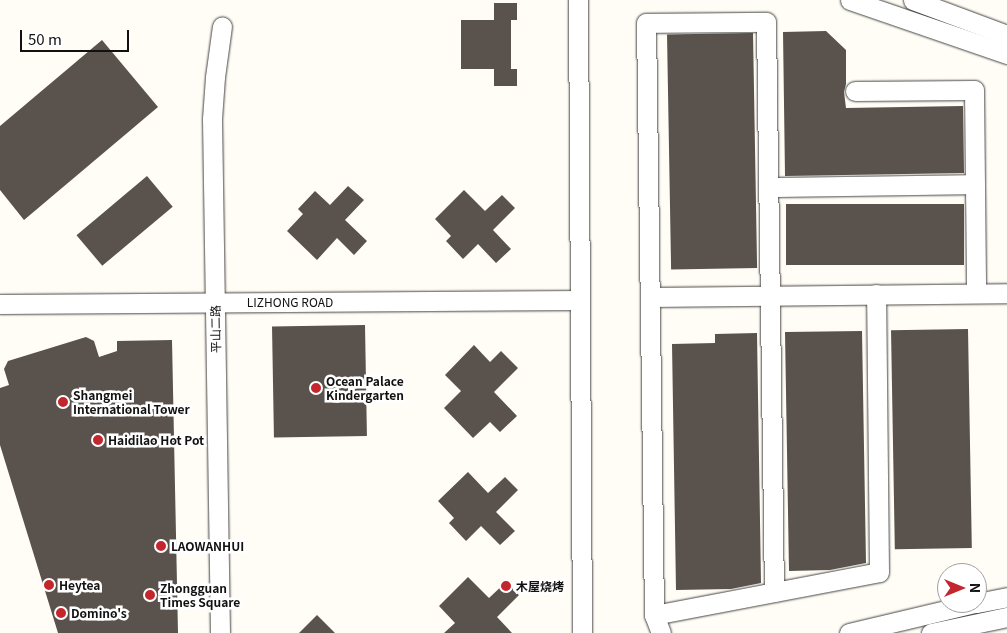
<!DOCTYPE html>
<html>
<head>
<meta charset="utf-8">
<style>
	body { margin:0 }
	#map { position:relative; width:1007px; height:633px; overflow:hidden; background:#fffdf5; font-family:Georgia,"Noto Sans SC",serif }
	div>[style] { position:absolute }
	.building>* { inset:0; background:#5a524d; transform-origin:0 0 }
	.roads { filter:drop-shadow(0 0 1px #444) drop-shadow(0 0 1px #444) }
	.minor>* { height:19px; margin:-9.5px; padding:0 9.5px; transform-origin:9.5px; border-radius:9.5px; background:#fff }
	.dots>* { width:14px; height:14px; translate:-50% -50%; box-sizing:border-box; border:2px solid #fff; border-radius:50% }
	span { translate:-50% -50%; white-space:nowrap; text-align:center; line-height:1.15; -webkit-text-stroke:5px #fff; paint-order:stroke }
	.street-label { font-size:12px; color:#111 }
	.poi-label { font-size:12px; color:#111; font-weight:700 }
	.left { translate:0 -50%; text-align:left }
	.north { position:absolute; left:937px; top:563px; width:50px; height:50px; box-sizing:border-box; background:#fff; border:1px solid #a0a0a0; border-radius:50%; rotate:90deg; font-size:14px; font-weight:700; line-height:20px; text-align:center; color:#111 }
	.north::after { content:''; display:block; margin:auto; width:18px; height:22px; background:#c4262e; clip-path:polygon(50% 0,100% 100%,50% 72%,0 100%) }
	.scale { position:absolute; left:20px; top:30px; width:109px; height:22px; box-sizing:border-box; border:2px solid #111; border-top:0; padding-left:6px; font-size:15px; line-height:18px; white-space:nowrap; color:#111; -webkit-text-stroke:4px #fff; paint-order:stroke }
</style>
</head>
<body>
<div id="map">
	<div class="building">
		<div style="clip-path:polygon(494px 3px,517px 3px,517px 20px,511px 20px,511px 69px,517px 69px,517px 86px,494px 86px,494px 69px,461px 69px,461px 20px,494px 20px)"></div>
		<div style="clip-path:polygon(826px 31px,846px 50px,846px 84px,844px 92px,846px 108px,963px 106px,964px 173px,785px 176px,783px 32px)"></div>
		<div style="left:753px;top:33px;width:235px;height:86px;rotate:89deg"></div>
		<div style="clip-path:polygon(102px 40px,158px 107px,24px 220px,0 190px,0 126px)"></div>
		<div style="left:147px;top:176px;width:40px;height:92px;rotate:50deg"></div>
		<div style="clip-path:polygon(348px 186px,364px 200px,345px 220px,367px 241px,354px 255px,337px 238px,317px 260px,287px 231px,303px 214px,298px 209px,315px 191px,330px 205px)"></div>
		<div style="clip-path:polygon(464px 190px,485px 211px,502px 195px,515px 208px,493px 230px,511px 249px,496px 263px,478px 244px,463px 259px,446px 241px,451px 236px,435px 219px)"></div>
		<div style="left:964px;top:204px;width:61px;height:178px;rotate:90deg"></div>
		<div style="left:365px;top:325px;width:111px;height:93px;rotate:89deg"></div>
		<div style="left:968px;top:329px;width:219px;height:77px;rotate:89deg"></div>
		<div style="clip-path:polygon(862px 331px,866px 563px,830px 570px,789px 571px,785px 332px)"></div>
		<div style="clip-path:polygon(757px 333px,761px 583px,731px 589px,676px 590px,672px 344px,715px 343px,715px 334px)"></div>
		<div style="clip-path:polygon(86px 337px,94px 341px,99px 357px,117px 351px,117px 341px,172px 340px,178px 633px,58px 633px,0 445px,0 388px,9px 385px,4px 369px,8px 361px)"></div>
		<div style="clip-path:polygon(474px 345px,490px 362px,501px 351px,518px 368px,494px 392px,517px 416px,500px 432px,490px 422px,473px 438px,444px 408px,461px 391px,445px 375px)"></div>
		<div style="clip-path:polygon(468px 472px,488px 493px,505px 477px,518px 490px,496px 512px,515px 531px,500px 545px,481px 526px,466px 541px,449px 523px,454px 518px,438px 501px)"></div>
		<div style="clip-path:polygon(468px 577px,489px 598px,506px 582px,519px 595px,497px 617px,512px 633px,444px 633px,455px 623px,439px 606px)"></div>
		<div style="clip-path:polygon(317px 615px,335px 633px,299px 633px)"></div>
	</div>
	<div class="roads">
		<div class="minor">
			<div style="left:578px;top:0;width:633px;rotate:89.64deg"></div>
			<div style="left:850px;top:0;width:166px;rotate:19deg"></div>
			<div style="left:913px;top:0;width:100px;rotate:20.4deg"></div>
			<div style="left:855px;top:91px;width:119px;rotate:-0.5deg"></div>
			<div style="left:974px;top:90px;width:203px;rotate:89.4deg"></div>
			<div style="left:768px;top:187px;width:207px;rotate:-0.8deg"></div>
			<div style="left:650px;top:297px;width:357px;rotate:-0.6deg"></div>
			<div style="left:0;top:304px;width:580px;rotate:-0.4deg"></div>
			<div style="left:977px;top:603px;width:31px;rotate:-11deg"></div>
			<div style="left:654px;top:615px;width:229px;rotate:-10.8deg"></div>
			<div style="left:879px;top:572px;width:278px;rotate:-90.6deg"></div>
			<div style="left:220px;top:633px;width:514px;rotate:-90.89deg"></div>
			<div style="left:212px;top:119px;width:42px;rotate:-85.9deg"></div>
			<div style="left:215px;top:77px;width:51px;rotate:-82.2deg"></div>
			<div style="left:661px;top:633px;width:19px;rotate:-111deg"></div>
			<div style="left:654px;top:615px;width:592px;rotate:-90.77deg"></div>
			<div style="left:646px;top:23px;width:120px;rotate:-0.5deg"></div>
			<div style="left:766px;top:22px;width:570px;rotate:89.2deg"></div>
			<div style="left:849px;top:633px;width:130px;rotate:-13.4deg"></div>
			<div style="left:931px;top:633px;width:78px;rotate:-11.9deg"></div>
		</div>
	</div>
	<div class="dots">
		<div style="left:316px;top:388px;background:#c4262e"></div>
		<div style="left:63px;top:402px;background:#c4262e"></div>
		<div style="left:98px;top:440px;background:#c4262e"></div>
		<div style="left:161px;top:546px;background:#c4262e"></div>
		<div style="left:49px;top:585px;background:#c4262e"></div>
		<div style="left:506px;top:586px;background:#c4262e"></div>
		<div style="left:150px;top:595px;background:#c4262e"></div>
		<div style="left:61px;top:613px;background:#c4262e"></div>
	</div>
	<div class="street-label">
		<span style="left:290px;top:302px">LIZHONG ROAD</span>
		<span style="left:215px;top:329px;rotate:-91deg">平山二路</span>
	</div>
	<div class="poi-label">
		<span class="left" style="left:326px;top:388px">Ocean Palace<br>Kindergarten</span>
		<span class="left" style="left:73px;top:402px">Shangmei<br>International Tower</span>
		<span class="left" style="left:108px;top:440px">Haidilao Hot Pot</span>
		<span class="left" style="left:171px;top:546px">LAOWANHUI</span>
		<span class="left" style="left:59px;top:585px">Heytea</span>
		<span class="left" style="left:516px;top:586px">木屋烧烤</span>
		<span class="left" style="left:160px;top:595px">Zhongguan<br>Times Square</span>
		<span class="left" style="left:71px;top:613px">Domino's</span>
	</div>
	<div class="north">N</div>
	<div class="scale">50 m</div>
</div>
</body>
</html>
